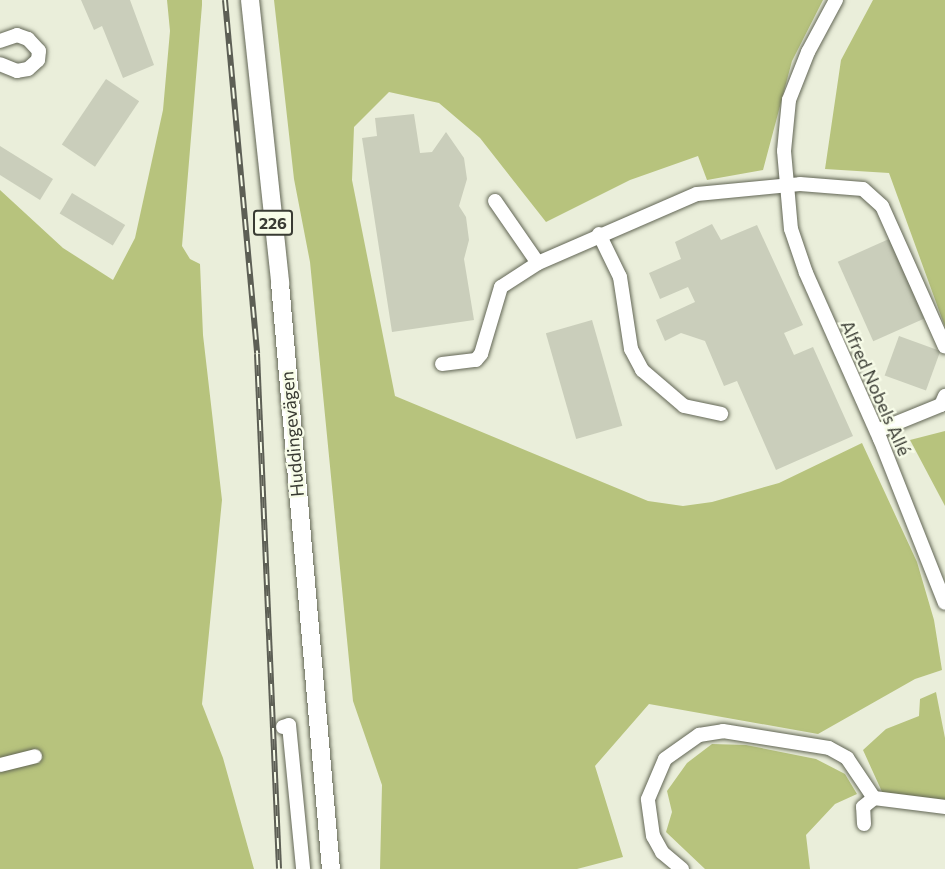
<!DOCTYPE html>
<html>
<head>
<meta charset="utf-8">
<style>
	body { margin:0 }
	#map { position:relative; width:945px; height:869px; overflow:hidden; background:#eaeeda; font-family:Commissioner,sans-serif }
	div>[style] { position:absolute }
	.forest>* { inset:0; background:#b7c37d }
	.building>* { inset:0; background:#cacebb; transform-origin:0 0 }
	.roads { filter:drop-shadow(0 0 2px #626655) drop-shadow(0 0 2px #626655) }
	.minor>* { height:14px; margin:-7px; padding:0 7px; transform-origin:7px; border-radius:7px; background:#fff }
	.major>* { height:18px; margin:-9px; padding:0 9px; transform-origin:9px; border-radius:9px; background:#fff }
	.rail>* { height:6px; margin-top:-3px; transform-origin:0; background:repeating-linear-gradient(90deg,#f7fce8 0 11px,#5d5f55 0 22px); box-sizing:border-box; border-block:2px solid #5d5f55 }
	span { translate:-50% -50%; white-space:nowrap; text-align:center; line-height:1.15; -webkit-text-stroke:4.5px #f7fce8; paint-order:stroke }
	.shield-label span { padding:2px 4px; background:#f7fce8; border:2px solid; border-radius:4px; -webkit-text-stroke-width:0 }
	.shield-label { font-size:16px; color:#393b33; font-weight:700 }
	.street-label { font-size:18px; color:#393b33 }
</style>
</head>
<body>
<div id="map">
	<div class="forest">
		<div style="clip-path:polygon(167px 0,202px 0,202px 5px,182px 246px,190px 259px,200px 264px,203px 335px,222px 500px,202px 704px,223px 758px,254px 869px,0 869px,0 190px,63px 248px,113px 280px,135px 238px,163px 110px,170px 31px)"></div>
		<div style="clip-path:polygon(274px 0,823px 0,792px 61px,763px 170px,707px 180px,698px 156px,630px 180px,546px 222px,480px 138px,439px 103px,389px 92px,354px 127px,352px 180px,395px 396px,648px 501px,683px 506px,712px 502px,779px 483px,862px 443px,917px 562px,934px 620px,942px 670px,915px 679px,818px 734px,649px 704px,595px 766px,623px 857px,577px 869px,380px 869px,382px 785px,353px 701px,310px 262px,294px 179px)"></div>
		<div style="clip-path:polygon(873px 0,945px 0,945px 327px,889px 173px,825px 169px,841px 60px)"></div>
		<div style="clip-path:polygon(945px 431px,945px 506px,910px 440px)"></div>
		<div style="clip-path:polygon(936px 692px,945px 738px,945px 801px,883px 794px,863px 750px,886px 729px,919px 716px,920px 699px)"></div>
		<div style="clip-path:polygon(712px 744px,746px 745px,816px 759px,845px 774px,857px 794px,835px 804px,806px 835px,810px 869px,705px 869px,666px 832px,672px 812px,667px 791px,687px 763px)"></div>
	</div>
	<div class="building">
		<div style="clip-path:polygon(81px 0,130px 0,154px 65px,123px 78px,102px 26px,94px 30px)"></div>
		<div style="left:106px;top:79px;width:40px;height:79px;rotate:34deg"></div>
		<div style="clip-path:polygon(414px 114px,420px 153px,432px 152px,446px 132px,464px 158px,467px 179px,459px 206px,466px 217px,469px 240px,464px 259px,474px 320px,392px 332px,362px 138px,377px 136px,375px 118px)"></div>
		<div style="clip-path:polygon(0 146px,53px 179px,40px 200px,0 175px)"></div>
		<div style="left:72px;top:193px;width:62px;height:24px;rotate:31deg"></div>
		<div style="clip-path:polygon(712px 224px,721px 240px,757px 225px,803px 325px,784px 333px,794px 355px,813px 347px,853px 436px,776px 470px,737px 381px,724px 386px,705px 341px,681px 333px,665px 341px,656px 320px,695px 302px,688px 287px,660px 299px,649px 273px,681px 259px,675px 242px)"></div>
		<div style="left:889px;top:239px;width:87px;height:56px;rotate:66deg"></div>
		<div style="left:592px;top:320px;width:110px;height:48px;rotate:74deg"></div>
		<div style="left:899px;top:336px;width:44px;height:42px;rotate:20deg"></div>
	</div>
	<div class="roads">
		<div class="minor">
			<div style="left:836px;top:0;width:59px;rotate:118.3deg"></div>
			<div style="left:808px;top:52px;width:52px;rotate:111.6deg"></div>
			<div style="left:789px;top:100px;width:51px;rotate:95.6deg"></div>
			<div style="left:784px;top:151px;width:78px;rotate:84.9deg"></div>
			<div style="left:791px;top:229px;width:46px;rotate:71.2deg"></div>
			<div style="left:806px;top:273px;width:182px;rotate:66deg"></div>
			<div style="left:880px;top:439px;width:176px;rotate:68.4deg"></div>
			<div style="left:0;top:41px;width:18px;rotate:-19deg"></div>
			<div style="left:17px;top:35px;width:12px;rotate:20deg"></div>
			<div style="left:28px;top:39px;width:16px;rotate:47deg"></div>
			<div style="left:39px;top:51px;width:9px;rotate:96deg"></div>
			<div style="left:38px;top:60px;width:13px;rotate:138deg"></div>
			<div style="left:28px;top:69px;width:11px;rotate:170deg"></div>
			<div style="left:17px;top:71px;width:18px;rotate:-158deg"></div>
			<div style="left:495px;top:201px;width:75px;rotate:55.3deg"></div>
			<div style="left:599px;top:234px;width:48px;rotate:64deg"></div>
			<div style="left:620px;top:277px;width:73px;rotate:81.3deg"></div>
			<div style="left:631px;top:349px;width:24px;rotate:62deg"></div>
			<div style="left:642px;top:370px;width:55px;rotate:40.6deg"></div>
			<div style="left:684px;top:406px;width:38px;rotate:12deg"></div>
			<div style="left:442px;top:364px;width:34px;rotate:-7deg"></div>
			<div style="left:476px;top:360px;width:8px;rotate:-50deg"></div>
			<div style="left:481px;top:354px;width:70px;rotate:-73.4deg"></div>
			<div style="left:501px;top:287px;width:44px;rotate:-33deg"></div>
			<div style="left:538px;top:263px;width:173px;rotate:-23.5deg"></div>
			<div style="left:697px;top:194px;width:103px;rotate:-5.5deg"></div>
			<div style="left:800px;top:184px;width:63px;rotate:4.5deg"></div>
			<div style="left:863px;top:189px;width:25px;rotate:42deg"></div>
			<div style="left:882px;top:206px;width:154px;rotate:65.9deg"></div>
			<div style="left:877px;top:431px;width:69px;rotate:-22.1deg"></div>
			<div style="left:941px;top:405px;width:10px;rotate:-66deg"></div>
			<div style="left:283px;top:727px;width:6px;rotate:-18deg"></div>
			<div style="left:289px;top:725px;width:145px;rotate:84.4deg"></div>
			<div style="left:0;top:765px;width:36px;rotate:-14deg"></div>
			<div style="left:864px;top:824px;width:17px;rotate:-93deg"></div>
			<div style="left:863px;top:807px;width:14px;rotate:-39deg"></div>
			<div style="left:682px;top:869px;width:26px;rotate:-140deg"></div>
			<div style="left:662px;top:852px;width:18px;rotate:-119deg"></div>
			<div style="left:653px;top:836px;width:37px;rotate:-98deg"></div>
			<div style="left:648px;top:799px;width:43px;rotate:-67deg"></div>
			<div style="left:665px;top:759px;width:42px;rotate:-35.2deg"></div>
			<div style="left:699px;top:735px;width:24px;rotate:-9deg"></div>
			<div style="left:723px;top:731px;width:107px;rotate:9.1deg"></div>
			<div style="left:829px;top:748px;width:21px;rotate:29deg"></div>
			<div style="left:847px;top:758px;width:48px;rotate:56deg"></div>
			<div style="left:874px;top:798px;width:72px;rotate:7.2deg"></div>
		</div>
		<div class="major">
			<div style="left:250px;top:0;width:285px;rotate:83.9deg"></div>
			<div style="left:280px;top:283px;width:588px;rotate:85.03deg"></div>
		</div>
	</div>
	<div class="rail">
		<div style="left:225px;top:0;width:355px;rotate:84.8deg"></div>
		<div style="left:257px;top:354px;width:515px;rotate:87.55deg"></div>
	</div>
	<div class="shield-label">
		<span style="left:273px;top:223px">226</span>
	</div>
	<div class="street-label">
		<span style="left:876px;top:388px;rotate:66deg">Alfred Nobels Allé</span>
		<span style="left:292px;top:434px;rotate:-95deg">Huddingevägen</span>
	</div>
</div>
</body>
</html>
